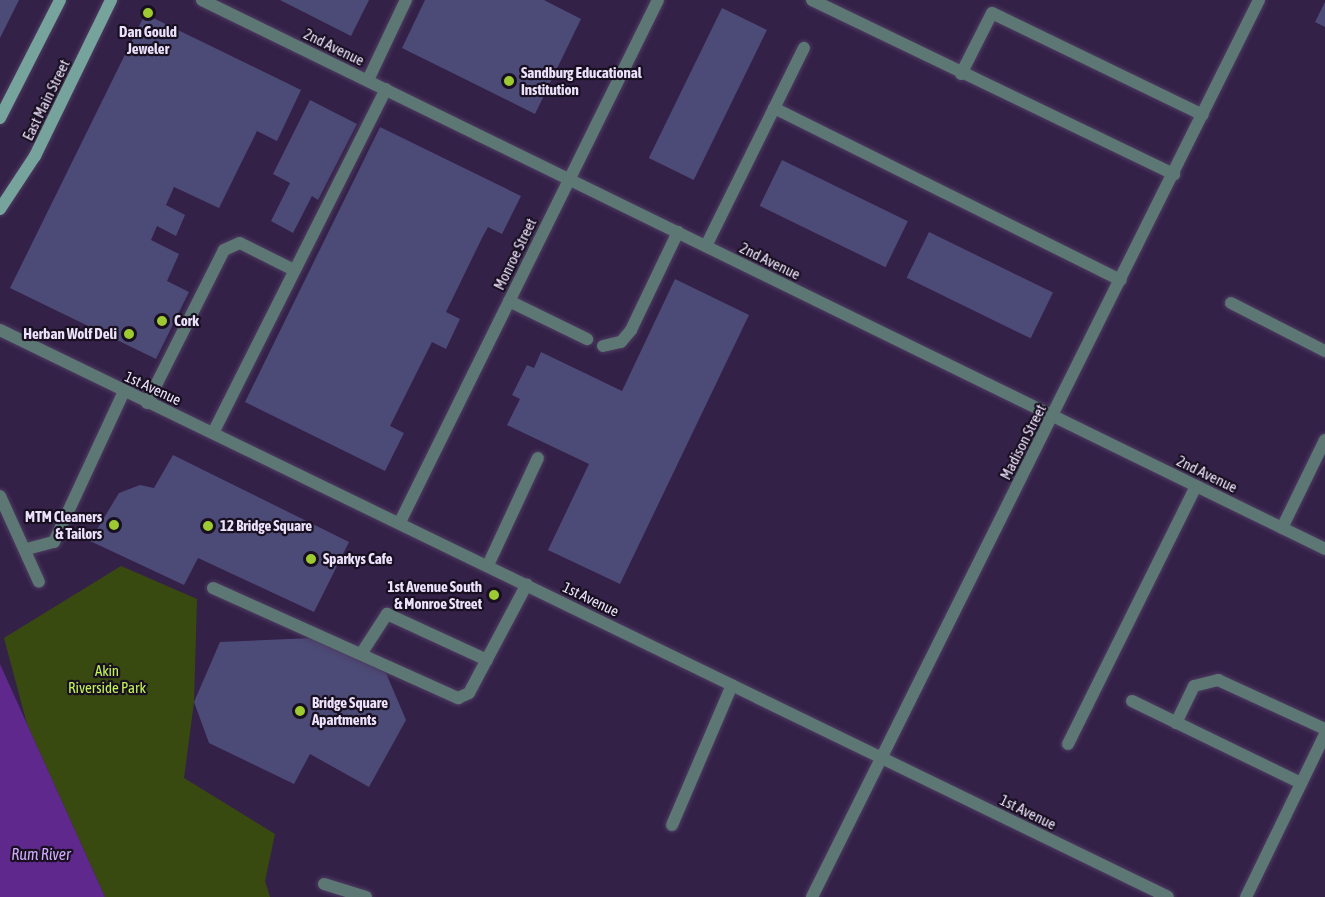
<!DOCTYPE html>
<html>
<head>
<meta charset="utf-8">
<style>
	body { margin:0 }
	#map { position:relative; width:1325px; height:897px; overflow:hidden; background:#342148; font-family:"Asap Condensed",sans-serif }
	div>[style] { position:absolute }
	.green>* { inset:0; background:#394a11 }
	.water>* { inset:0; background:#5f288d }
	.building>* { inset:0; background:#4c4a76; transform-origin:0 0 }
	.roads { filter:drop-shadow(0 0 2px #4e3c61) drop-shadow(0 0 2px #4e3c61) }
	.lane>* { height:12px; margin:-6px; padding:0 6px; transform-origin:6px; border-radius:6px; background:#5d7874 }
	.street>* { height:12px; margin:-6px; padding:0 6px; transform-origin:6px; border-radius:6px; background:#5d7874 }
	.secondary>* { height:12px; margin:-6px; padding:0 6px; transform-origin:6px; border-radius:6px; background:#77a39d }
	.dots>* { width:16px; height:16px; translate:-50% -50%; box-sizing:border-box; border:3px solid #181021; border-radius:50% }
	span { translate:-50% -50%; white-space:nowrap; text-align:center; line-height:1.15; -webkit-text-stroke:4.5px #181021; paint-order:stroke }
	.poi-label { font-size:15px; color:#ece1fa; font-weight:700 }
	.left { translate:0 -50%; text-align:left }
	.right { translate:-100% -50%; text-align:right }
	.street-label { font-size:15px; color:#ece1fa }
	.park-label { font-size:15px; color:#c1f355 }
	.water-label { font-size:16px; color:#cfabf9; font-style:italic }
</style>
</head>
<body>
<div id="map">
	<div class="green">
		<div style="clip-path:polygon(121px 566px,197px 599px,194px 702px,184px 778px,275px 834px,265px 881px,270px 897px,105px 897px,27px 724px,4px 638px)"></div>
	</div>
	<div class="water">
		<div style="clip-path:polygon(0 664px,27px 724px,105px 897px,0 897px)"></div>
	</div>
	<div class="building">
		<div style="clip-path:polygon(0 0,19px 0,0 38px)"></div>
		<div style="clip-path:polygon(280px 0,369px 0,351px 36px)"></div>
		<div style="clip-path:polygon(425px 0,544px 0,581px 19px,535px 114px,402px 48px)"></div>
		<div style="clip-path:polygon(1325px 2px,1325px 27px,1315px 22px)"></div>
		<div style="left:722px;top:8px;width:50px;height:167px;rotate:26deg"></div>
		<div style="clip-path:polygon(145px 14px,301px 90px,277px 141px,257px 131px,219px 208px,174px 187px,166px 205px,185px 215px,176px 236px,157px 226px,151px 240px,179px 254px,167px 281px,189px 292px,156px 359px,10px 288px)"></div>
		<div style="clip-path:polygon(310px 100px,357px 124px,318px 200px,312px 196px,293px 233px,271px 221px,290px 183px,273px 174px)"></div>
		<div style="clip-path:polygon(380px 127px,521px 196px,502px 234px,488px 227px,482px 238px,446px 312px,460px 319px,446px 349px,432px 342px,390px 426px,404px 433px,385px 471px,245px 402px)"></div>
		<div style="left:782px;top:160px;width:140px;height:51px;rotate:26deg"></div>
		<div style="left:929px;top:232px;width:138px;height:51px;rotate:26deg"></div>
		<div style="clip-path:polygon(675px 279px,749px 315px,620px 584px,548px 550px,589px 464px,507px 425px,520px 399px,512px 395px,527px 365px,534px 368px,541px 352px,622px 391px)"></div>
		<div style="clip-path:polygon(173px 455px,349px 542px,314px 612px,198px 558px,184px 585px,90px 541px,119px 493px,140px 485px,154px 488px)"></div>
		<div style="clip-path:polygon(312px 638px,386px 673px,406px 720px,369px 787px,310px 754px,294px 784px,209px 743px,194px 702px,220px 642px)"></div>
	</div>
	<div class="roads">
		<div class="lane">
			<div style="left:812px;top:0;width:402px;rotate:25.7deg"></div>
			<div style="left:961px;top:74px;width:68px;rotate:-63.1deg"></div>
			<div style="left:992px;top:13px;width:234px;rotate:25.8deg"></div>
			<div style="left:368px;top:80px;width:89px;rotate:-64.6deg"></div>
			<div style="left:774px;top:108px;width:387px;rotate:26.4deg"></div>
			<div style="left:706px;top:246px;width:221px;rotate:-63.7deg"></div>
			<div style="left:509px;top:301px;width:87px;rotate:26deg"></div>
			<div style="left:1231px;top:303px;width:106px;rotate:27.1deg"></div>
			<div style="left:603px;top:346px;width:18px;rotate:-13deg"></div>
			<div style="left:621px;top:342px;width:16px;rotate:-50deg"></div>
			<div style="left:631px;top:330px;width:109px;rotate:-64.4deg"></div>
			<div style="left:147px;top:403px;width:171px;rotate:-63.3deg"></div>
			<div style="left:224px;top:250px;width:17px;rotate:-24deg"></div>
			<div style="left:240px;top:243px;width:60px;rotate:26.6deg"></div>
			<div style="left:213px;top:433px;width:385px;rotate:-63.3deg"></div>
			<div style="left:0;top:496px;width:94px;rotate:65.6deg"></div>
			<div style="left:1282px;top:528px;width:98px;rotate:-64deg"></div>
			<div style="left:27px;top:549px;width:28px;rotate:-15deg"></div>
			<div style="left:54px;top:542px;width:166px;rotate:-65.1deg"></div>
			<div style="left:488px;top:565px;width:118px;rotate:-65deg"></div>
			<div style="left:213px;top:588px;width:269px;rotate:24.2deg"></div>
			<div style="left:458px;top:698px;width:12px;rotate:-24deg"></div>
			<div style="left:469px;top:693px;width:123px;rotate:-62deg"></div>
			<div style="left:361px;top:654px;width:48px;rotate:-57deg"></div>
			<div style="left:387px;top:614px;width:110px;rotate:24.7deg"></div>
			<div style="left:1132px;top:701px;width:188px;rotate:25.9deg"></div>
			<div style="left:1176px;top:723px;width:41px;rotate:-64.1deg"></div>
			<div style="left:1194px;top:686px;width:25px;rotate:-14deg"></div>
			<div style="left:1218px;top:680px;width:118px;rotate:24.6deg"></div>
			<div style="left:1068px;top:744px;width:288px;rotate:-63.6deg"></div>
			<div style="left:672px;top:825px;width:152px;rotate:-66.8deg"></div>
			<div style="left:1246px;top:897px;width:181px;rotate:-64.1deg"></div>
		</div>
		<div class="street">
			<div style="left:202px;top:0;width:1250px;rotate:26.05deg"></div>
			<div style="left:0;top:330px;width:1298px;rotate:25.89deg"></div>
			<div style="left:400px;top:522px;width:582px;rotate:-63.7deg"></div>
			<div style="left:324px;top:884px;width:44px;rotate:17.2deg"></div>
			<div style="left:812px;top:897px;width:1002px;rotate:-63.51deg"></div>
		</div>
		<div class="secondary">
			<div style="left:0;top:118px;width:132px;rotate:-63deg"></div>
			<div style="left:0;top:209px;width:64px;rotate:-56.6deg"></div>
			<div style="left:35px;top:156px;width:174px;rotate:-64deg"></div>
		</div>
	</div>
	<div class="dots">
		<div style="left:148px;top:13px;background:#9dca30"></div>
		<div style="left:509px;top:81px;background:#9dca30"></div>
		<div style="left:162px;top:321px;background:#9dca30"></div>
		<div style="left:129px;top:334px;background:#9dca30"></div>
		<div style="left:114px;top:525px;background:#9dca30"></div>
		<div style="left:208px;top:526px;background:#9dca30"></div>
		<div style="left:311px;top:559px;background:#9dca30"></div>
		<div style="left:494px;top:595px;background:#9dca30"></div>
		<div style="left:300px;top:711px;background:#9dca30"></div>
	</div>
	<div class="poi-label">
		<span style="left:148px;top:40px">Dan Gould<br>Jeweler</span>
		<span class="left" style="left:521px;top:81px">Sandburg Educational<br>Institution</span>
		<span class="left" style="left:174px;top:321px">Cork</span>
		<span class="right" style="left:117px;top:334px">Herban Wolf Deli</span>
		<span class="right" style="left:102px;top:525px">MTM Cleaners<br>&amp; Tailors</span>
		<span class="left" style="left:220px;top:526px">12 Bridge Square</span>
		<span class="left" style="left:323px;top:559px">Sparkys Cafe</span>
		<span class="right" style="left:482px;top:595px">1st Avenue South<br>&amp; Monroe Street</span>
		<span class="left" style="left:312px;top:711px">Bridge Square<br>Apartments</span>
	</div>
	<div class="street-label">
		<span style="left:334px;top:47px;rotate:26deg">2nd Avenue</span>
		<span style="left:46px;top:100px;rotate:-64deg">East Main Street</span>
		<span style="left:515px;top:254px;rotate:-64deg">Monroe Street</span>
		<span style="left:770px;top:261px;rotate:26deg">2nd Avenue</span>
		<span style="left:153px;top:388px;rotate:25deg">1st Avenue</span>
		<span style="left:1023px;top:442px;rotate:-63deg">Madison Street</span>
		<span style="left:1207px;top:474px;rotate:26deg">2nd Avenue</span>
		<span style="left:591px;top:599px;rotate:26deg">1st Avenue</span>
		<span style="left:1028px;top:812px;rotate:26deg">1st Avenue</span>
	</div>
	<div class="park-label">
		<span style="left:107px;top:679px">Akin<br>Riverside Park</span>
	</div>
	<div class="water-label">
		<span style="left:41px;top:854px">Rum River</span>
	</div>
</div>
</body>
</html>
